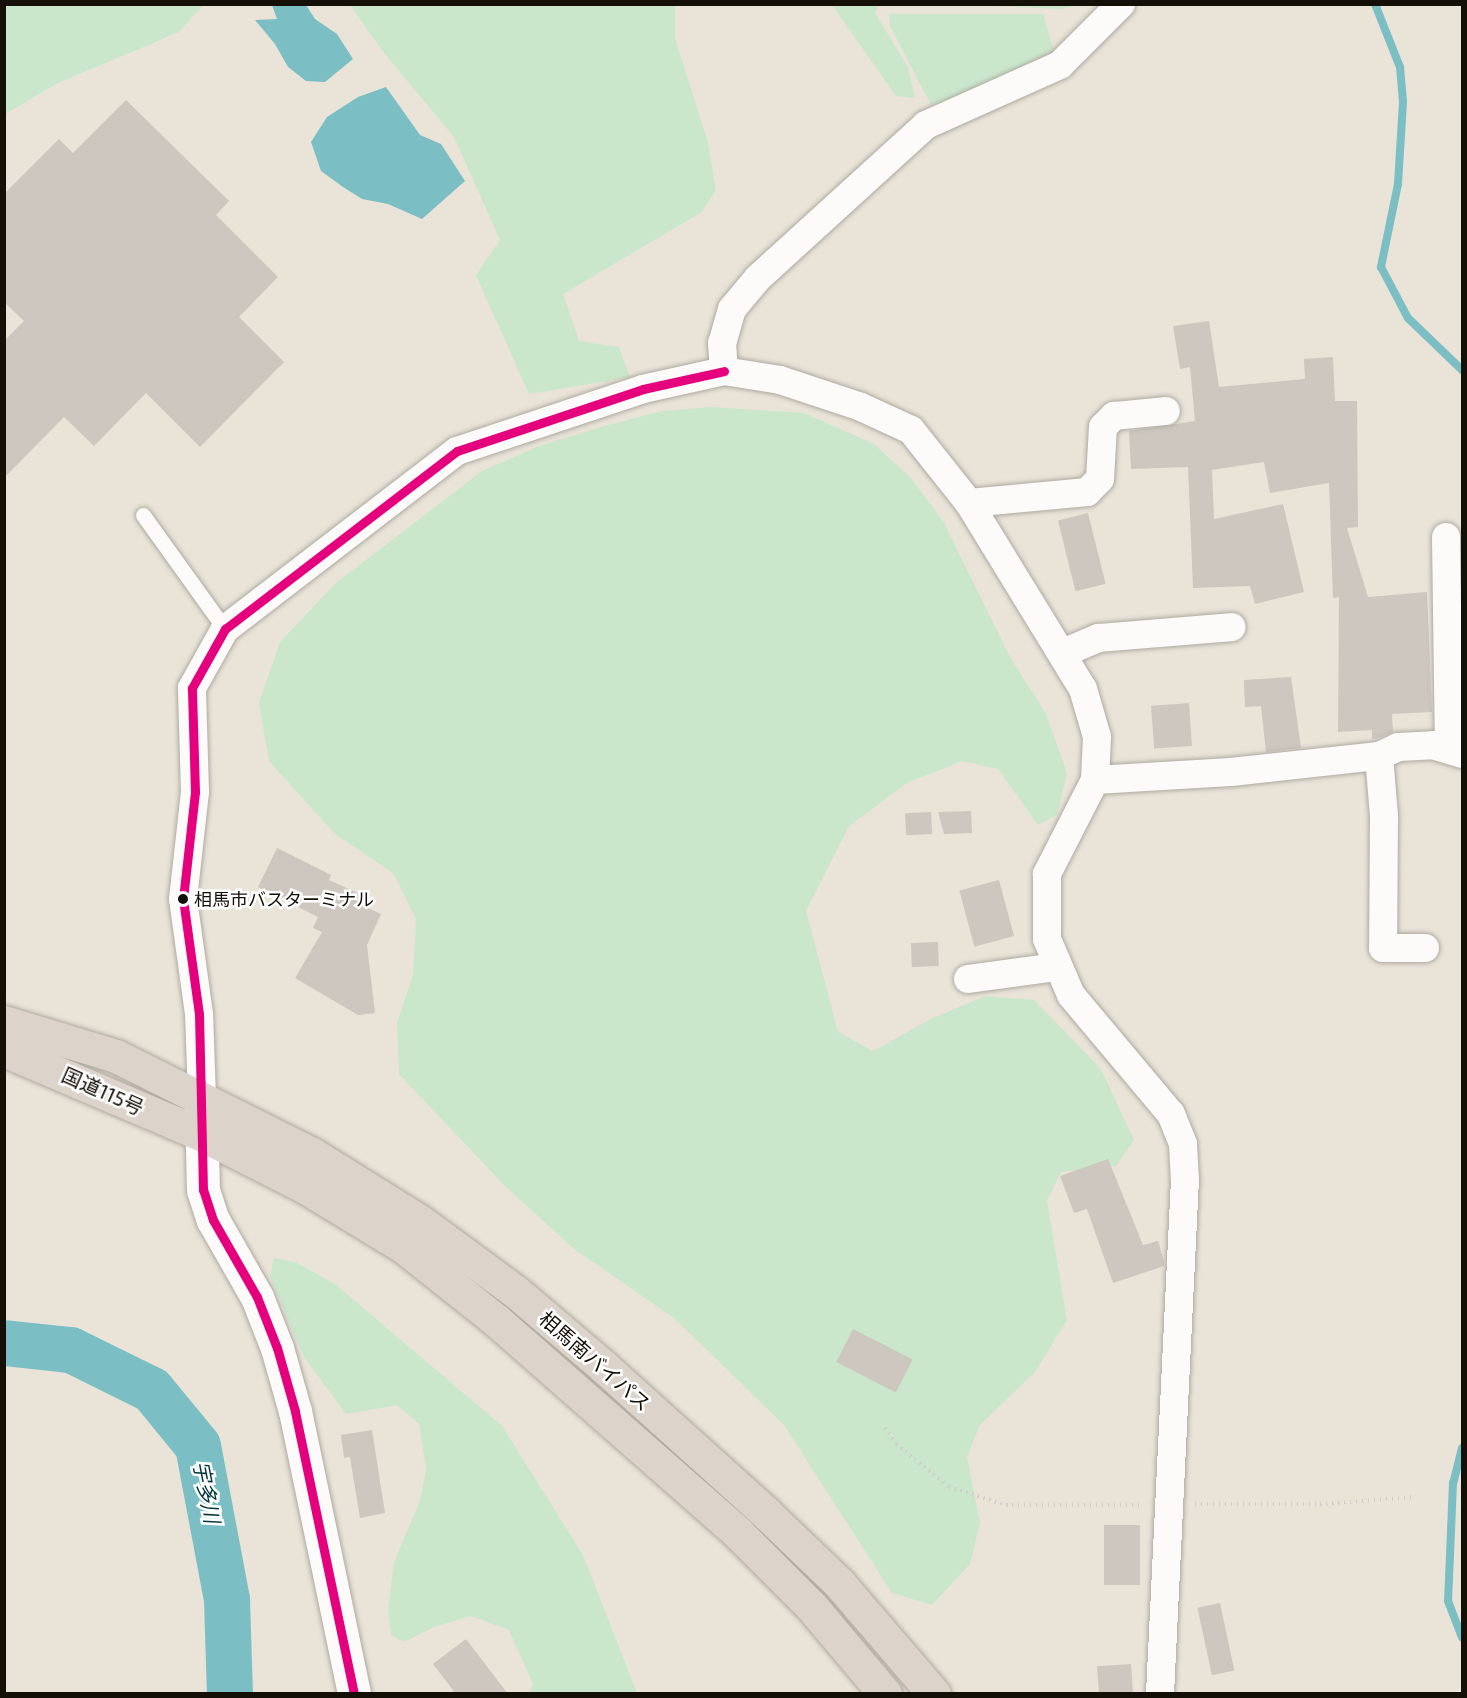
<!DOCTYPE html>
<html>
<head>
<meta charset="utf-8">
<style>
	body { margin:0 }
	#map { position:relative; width:1467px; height:1698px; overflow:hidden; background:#e9e3d8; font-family:"Exo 2","Noto Sans JP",sans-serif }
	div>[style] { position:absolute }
	.green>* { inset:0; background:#cae7cc }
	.water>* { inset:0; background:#7bbfc4 }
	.stream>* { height:8px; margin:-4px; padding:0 4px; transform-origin:4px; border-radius:4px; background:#7bbfc4 }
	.river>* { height:46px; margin:-23px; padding:0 23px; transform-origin:23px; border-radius:23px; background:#7bbfc4 }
	.building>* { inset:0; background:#cdc7bf; transform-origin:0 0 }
	.path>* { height:4px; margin-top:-2px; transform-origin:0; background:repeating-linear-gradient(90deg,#d0ceca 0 1.5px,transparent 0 6px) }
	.roads { filter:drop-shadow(0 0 2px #afaaa1) drop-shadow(0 0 2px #afaaa1) }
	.lane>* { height:15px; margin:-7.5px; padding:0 7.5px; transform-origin:7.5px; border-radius:7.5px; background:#fcfbf9 }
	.street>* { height:28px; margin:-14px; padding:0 14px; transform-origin:14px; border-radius:14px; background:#fcfbf9 }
	.secondary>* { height:33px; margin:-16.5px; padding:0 16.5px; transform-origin:16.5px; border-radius:16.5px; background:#fcfbf9 }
	.highway>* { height:33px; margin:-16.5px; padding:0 16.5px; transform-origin:16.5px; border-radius:16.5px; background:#dcd3ca }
	.bus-1>* { height:9px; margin:-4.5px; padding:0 4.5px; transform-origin:4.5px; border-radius:4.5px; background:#e5007d }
	.dots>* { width:16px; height:16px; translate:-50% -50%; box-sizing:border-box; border:3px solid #fff; border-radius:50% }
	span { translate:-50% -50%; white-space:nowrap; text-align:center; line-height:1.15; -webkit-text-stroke:5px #fff; paint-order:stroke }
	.bus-label { font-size:18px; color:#141008 }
	.left { translate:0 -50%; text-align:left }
	.street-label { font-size:20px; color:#141008 }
	.water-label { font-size:21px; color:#023439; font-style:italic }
	.frame { position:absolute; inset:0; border:6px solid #141008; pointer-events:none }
</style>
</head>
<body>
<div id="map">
	<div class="green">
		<div style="clip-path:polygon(5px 4px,203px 4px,203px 5px,179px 32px,58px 83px,5px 114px)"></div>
		<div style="clip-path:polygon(350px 5px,675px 5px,675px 39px,708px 142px,716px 190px,702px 212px,563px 294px,579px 341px,619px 347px,630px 377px,529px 394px,476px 275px,500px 240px,454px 137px,384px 53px)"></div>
		<div style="clip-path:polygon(832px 5px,879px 5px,875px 13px,908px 67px,915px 98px,896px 96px)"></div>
		<div style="clip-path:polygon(969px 5px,1076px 5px,1062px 9px)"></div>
		<div style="clip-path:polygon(889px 14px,1043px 14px,1057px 62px,931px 105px,890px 26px)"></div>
		<div style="clip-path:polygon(711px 407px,804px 413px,874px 444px,910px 477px,943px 521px,1010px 657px,1046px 714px,1067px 773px,1057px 815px,1038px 825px,998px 769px,962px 761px,907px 783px,849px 826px,806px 911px,838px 1032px,873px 1051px,931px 1019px,985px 996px,1034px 1000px,1101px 1069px,1134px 1140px,1116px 1166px,1061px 1172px,1047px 1200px,1067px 1320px,1035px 1372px,980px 1425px,967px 1456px,980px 1523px,970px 1564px,932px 1605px,892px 1593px,784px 1425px,674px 1318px,574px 1249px,505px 1186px,399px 1074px,397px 1023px,413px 975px,416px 919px,394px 874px,335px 834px,269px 761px,259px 703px,280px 642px,336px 583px,482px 471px,539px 446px,604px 426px,662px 411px)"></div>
		<div style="clip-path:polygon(274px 1258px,295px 1262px,335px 1284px,502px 1426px,583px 1555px,637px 1693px,529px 1693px,533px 1684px,509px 1630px,471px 1616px,434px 1627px,404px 1642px,391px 1635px,388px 1610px,394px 1562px,420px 1501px,426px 1468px,419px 1424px,397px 1405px,346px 1414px,304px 1357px,270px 1276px)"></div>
	</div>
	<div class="water">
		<div style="clip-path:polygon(272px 5px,306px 5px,315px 19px,337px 34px,353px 59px,325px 82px,306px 81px,288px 67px,275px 44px,255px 20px,277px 19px)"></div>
		<div style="clip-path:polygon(386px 87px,420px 135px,441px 144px,465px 181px,422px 219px,388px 204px,362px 199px,343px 187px,321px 171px,311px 142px,327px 117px,358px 97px)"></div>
	</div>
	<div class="stream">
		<div style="left:1375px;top:4px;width:68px;rotate:68.4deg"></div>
		<div style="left:1400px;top:67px;width:35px;rotate:85deg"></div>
		<div style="left:1403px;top:102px;width:82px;rotate:93.5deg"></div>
		<div style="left:1398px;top:184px;width:85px;rotate:101.6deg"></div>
		<div style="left:1381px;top:267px;width:58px;rotate:62.1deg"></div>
		<div style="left:1408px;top:318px;width:75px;rotate:43.9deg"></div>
		<div style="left:1462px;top:1448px;width:36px;rotate:104deg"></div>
		<div style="left:1453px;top:1483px;width:118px;rotate:92.4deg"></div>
		<div style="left:1448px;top:1601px;width:39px;rotate:69deg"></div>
	</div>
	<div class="river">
		<div style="left:4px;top:1343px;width:67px;rotate:6deg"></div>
		<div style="left:71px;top:1350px;width:90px;rotate:26.3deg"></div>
		<div style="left:152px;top:1390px;width:72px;rotate:50.6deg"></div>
		<div style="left:198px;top:1446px;width:157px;rotate:79.3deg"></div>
		<div style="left:227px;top:1600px;width:94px;rotate:88.2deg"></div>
	</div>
	<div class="building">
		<div style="clip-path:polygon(126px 100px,229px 201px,216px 215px,278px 277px,239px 317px,284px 362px,200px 447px,146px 393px,94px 446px,64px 417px,4px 478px,4px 341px,24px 321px,4px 302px,4px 194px,59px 139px,73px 153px)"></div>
		<div style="clip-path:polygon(1209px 321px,1219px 387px,1305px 379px,1304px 359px,1333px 357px,1335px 401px,1357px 401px,1358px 527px,1347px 528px,1368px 597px,1427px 592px,1432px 712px,1392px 714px,1393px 732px,1378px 738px,1372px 739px,1372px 730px,1338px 732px,1339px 597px,1333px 598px,1329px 483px,1270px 493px,1264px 462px,1212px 470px,1214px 519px,1283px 504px,1304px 592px,1255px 604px,1250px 586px,1193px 588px,1188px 467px,1131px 469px,1129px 431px,1195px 421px,1190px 367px,1180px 369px,1173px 326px)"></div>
		<div style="left:1088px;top:513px;width:73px;height:31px;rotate:76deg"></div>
		<div style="clip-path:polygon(1291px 677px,1301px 748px,1266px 752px,1261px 706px,1245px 707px,1244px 680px)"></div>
		<div style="left:1189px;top:703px;width:43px;height:38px;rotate:86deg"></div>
		<div style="clip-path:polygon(971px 811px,972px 833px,944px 834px,938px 812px)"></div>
		<div style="left:931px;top:812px;width:22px;height:26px;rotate:87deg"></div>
		<div style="clip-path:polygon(277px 848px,331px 875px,329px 880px,366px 897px,362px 905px,381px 914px,367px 945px,375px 1013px,358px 1015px,295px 978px,322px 932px,313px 928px,318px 917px,258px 887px)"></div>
		<div style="left:999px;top:880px;width:58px;height:41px;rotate:75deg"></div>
		<div style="left:938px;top:942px;width:24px;height:27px;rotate:88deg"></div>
		<div style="clip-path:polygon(1108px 1159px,1143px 1245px,1158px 1241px,1164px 1261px,1164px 1266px,1113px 1283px,1087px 1209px,1074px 1213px,1060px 1176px)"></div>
		<div style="left:853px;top:1329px;width:67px;height:37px;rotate:27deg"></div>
		<div style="clip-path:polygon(372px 1430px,385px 1513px,360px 1518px,350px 1457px,344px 1458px,341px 1435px)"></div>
		<div style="left:1104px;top:1525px;width:36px;height:60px"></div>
		<div style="left:1220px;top:1603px;width:69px;height:23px;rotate:78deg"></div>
		<div style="clip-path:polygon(466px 1639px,508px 1694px,456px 1694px,433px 1664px)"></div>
		<div style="left:1131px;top:1664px;width:30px;height:34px;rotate:86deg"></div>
	</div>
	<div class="path">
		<div style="left:885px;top:1428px;width:19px;rotate:55deg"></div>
		<div style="left:896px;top:1444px;width:68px;rotate:39.1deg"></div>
		<div style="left:949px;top:1487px;width:60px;rotate:17.5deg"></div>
		<div style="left:1006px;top:1505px;width:137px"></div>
		<div style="left:1195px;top:1504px;width:125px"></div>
		<div style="left:1320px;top:1504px;width:94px;rotate:-4.3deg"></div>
	</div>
	<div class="roads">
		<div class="lane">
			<div style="left:143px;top:515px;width:140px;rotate:54.3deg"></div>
		</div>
		<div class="street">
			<div style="left:1121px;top:4px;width:86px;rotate:135deg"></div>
			<div style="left:1060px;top:65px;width:147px;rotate:155.9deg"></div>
			<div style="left:926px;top:125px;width:227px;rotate:137.7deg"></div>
			<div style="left:758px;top:278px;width:40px;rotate:130deg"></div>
			<div style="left:732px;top:309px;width:35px;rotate:106deg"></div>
			<div style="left:722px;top:343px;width:28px;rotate:86deg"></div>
			<div style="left:724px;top:371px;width:57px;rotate:9.1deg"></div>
			<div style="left:780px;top:380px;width:85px;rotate:18.4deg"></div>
			<div style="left:861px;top:407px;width:55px;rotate:24.7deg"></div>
			<div style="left:911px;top:430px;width:93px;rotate:51.5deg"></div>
			<div style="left:969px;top:503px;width:218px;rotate:58.5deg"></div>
			<div style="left:1083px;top:689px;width:50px;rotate:73.7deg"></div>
			<div style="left:1097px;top:737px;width:43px;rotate:92.7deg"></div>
			<div style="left:1095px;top:780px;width:106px;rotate:117.1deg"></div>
			<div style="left:1047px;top:874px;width:65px;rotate:90deg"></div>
			<div style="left:1047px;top:939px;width:61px;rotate:66.8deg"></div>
			<div style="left:1071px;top:995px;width:155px;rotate:50deg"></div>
			<div style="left:1171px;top:1114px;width:32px;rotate:68deg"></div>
			<div style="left:1183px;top:1144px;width:35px;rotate:87deg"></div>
			<div style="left:1185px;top:1179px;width:516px;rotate:92.78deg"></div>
			<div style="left:969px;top:503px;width:119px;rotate:-5.3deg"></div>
			<div style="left:1087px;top:492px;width:18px;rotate:-45deg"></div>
			<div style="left:1100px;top:479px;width:52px;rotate:-86.7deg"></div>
			<div style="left:1103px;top:427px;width:16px;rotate:-45deg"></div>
			<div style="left:1114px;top:416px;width:52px;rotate:-5.5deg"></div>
			<div style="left:1446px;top:537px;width:211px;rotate:89.2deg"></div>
			<div style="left:1063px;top:653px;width:39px;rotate:-23deg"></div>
			<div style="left:1099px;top:638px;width:133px;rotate:-4.7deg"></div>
			<div style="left:1379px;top:756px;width:60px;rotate:85.2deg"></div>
			<div style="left:1384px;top:816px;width:132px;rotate:90.4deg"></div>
			<div style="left:1383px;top:948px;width:42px"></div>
			<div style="left:1095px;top:780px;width:136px;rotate:-3.4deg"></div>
			<div style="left:1231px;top:772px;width:149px;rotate:-6.2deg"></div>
			<div style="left:1379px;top:756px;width:21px;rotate:-25deg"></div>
			<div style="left:1398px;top:747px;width:35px;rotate:-3deg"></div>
			<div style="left:1433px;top:745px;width:30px;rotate:17deg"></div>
			<div style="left:968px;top:979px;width:89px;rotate:-7.8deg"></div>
			<div style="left:202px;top:1098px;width:84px;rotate:-92deg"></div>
			<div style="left:199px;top:1014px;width:116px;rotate:-97.9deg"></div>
			<div style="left:183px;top:899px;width:108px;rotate:-83.6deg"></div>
			<div style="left:195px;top:792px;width:104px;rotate:-91.7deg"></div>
			<div style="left:192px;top:688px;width:68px;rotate:-60.8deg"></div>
			<div style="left:225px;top:629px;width:292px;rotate:-37.5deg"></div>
			<div style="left:457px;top:451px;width:196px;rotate:-18.4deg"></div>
			<div style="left:643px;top:389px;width:83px;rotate:-12.5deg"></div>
		</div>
		<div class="secondary">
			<div style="left:201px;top:1109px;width:81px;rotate:88.6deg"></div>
			<div style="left:203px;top:1190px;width:32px;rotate:72deg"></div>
			<div style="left:213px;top:1220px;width:89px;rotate:60.3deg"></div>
			<div style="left:257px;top:1297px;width:55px;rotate:68.6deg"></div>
			<div style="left:277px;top:1348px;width:66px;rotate:74.1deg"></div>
			<div style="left:295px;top:1411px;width:289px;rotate:78.2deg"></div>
		</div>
		<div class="highway">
			<div style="left:4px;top:1022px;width:117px;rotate:16.9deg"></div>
			<div style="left:116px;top:1056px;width:219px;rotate:26.6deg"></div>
			<div style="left:312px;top:1154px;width:128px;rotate:32deg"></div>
			<div style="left:421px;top:1222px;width:118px;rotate:36.4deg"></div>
			<div style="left:516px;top:1292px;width:116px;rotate:40.4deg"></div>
			<div style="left:604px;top:1367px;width:219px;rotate:42deg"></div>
			<div style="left:767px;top:1514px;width:100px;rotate:43.8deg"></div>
			<div style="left:839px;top:1583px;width:146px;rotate:49.4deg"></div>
			<div style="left:4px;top:1050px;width:214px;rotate:23.1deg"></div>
			<div style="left:201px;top:1134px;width:117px;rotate:27deg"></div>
			<div style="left:305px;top:1187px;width:116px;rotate:31.2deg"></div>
			<div style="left:404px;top:1247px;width:119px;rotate:38.5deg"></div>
			<div style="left:497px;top:1321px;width:321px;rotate:41.3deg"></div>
			<div style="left:738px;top:1533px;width:103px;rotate:45deg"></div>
			<div style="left:811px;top:1606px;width:115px;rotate:49.9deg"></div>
		</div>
	</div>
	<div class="bus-1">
		<div style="left:354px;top:1694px;width:289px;rotate:-101.8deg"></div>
		<div style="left:295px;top:1411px;width:66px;rotate:-105.9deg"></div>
		<div style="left:277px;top:1348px;width:55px;rotate:-111.4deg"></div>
		<div style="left:257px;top:1297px;width:89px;rotate:-119.7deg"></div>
		<div style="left:213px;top:1220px;width:32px;rotate:-108deg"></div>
		<div style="left:203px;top:1190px;width:176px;rotate:-91.3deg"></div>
		<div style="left:199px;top:1014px;width:116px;rotate:-97.9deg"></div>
		<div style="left:183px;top:899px;width:108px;rotate:-83.6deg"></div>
		<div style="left:195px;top:792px;width:104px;rotate:-91.7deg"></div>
		<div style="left:192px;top:688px;width:68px;rotate:-60.8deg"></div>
		<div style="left:225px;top:629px;width:292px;rotate:-37.5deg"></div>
		<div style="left:457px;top:451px;width:196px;rotate:-18.4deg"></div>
		<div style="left:643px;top:389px;width:83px;rotate:-12.5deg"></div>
	</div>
	<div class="dots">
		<div style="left:183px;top:899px;background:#141008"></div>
	</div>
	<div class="bus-label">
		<span class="left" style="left:194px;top:899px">相馬市バスターミナル</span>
	</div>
	<div class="street-label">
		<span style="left:103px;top:1091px;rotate:24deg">国道115号</span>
		<span style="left:595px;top:1361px;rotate:41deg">相馬南バイパス</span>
	</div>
	<div class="water-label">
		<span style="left:207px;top:1492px;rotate:79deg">宇多川</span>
	</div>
	<div class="frame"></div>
</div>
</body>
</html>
